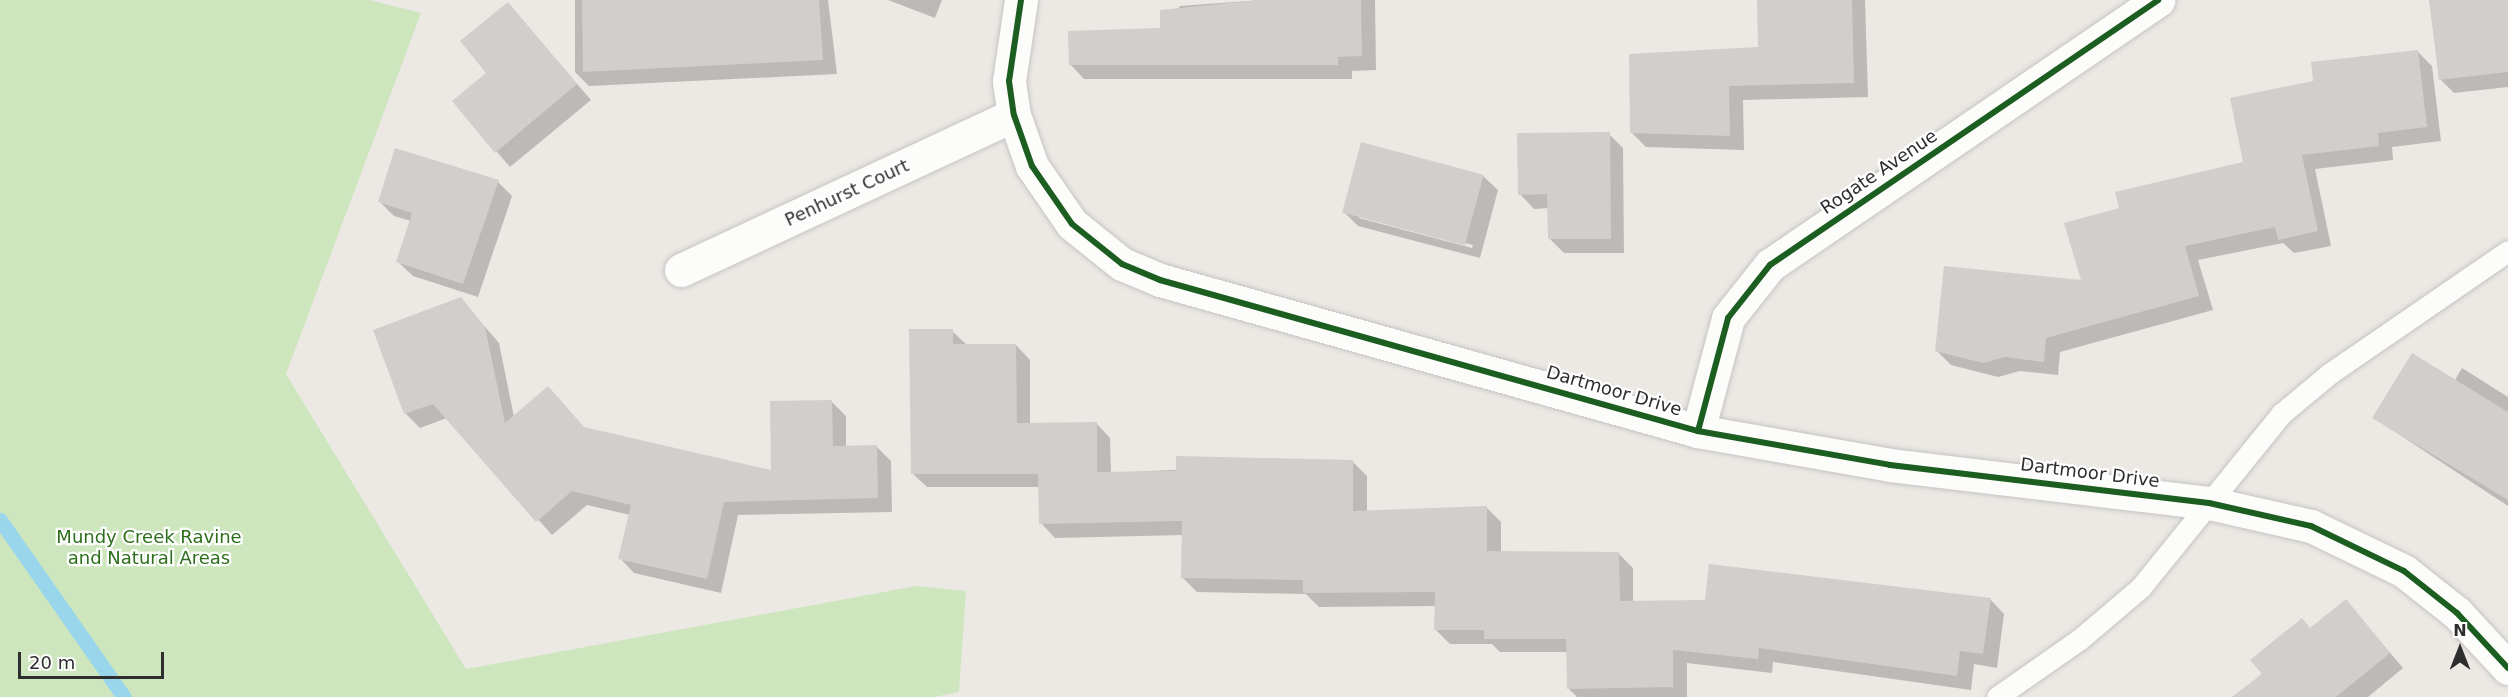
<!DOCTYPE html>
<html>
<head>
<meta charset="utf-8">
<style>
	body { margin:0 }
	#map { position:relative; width:2508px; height:697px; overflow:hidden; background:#ece8e4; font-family:"DejaVu Sans",sans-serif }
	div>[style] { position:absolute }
	.green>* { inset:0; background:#cee6be }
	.shadow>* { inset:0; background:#0003 }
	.stream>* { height:15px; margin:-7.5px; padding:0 7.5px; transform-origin:7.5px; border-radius:7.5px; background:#99d6ec }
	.building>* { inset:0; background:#d1cecb; transform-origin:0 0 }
	.roads { filter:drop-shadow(0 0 2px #c5c4c5) drop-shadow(0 0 2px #c5c4c5) }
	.service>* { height:21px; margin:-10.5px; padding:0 10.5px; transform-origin:10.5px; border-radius:10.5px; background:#fcfcfb }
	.minor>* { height:33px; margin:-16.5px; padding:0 16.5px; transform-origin:16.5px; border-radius:16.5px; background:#fcfcfb }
	.cycleway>* { height:6px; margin:-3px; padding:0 3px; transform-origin:3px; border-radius:3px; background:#1b5e20 }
	span { translate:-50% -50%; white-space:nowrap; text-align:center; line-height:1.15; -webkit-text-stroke:4.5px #fff; paint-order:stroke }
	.street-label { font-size:18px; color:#2e2e2e }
	.park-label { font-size:18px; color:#2c6e1b }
	.north { position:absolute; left:2430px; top:619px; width:60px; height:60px; -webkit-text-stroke:4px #fff; paint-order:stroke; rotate:0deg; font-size:16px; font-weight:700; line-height:24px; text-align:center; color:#2e2e2e }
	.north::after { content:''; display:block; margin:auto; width:21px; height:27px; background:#2e2e2e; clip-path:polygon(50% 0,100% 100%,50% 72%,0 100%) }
	.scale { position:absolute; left:18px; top:652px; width:146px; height:27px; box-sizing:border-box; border:3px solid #2e2e2e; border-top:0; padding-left:8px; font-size:18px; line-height:21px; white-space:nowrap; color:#2e2e2e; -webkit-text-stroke:4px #fff; paint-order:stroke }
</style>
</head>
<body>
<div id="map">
	<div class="green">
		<div style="clip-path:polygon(0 0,369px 0,421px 13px,286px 374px,466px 669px,916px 586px,966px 591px,959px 692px,934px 697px,0 697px)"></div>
	</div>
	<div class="shadow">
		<div style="clip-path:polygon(575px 0,828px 0,837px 74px,589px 86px,575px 72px)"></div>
		<div style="clip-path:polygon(888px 0,942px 0,935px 18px)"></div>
		<div style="clip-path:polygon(1262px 0,1375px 0,1376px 70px,1352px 71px,1352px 79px,1084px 79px,1070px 64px,1162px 30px,1180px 6px)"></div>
		<div style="clip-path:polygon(1758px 0,1865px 0,1868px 97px,1743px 100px,1744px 150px,1646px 147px,1632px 133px,1759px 48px)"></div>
		<div style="clip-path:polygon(2431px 0,2508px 0,2508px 87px,2454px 93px,2440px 79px)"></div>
		<div style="clip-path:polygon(508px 4px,591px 100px,510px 167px,454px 102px,488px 73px)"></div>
		<div style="clip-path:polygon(2418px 52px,2432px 66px,2441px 141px,2392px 147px,2393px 160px,2315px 169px,2331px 246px,2294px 253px,2283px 243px,2198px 260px,2213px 310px,2060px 352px,2058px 375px,2020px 371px,1998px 377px,1951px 365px,1936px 350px,2083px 282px,2121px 209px,2245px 164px,2315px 82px)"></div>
		<div style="clip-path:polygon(1609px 134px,1623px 148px,1624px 253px,1564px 253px,1549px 238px,1549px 208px,1534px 209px,1520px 194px)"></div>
		<div style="clip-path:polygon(evenodd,1483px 176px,1498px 190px,1480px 258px,1358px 226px,1344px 212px,1483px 176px,1359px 215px,1473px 245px,1472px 248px,1359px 218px,1359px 215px)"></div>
		<div style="clip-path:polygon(498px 182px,512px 196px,478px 297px,413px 276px,398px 262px,411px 221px,394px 216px,380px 202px)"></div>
		<div style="clip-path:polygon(461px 299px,499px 343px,514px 417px,773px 472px,831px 401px,846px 416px,846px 447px,877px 447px,891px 461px,892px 512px,738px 515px,721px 593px,634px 573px,620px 558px,630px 515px,587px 505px,552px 535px,447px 418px,420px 428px,406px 414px,375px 331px)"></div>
		<div style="clip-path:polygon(952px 331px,967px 345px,1016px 345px,1030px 360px,1030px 424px,1096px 423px,1110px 438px,1111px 473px,1352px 461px,1367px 476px,1367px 512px,1487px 508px,1501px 522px,1501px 553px,1618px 553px,1633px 568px,1633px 603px,1990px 599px,2004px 614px,1997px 668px,1974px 664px,1971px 690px,1773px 662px,1772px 673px,1687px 663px,1687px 697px,1577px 697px,1568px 688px,1568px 652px,1500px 652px,1492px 644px,1450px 644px,1436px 630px,1436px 606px,1319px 607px,1306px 594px,1197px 592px,1183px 578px,1184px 535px,1055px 538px,1041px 523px,1040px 487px,927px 487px,912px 473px)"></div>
		<div style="clip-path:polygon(2462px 368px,2508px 397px,2508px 506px,2374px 418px,2455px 380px)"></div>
		<div style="clip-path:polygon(2346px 601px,2403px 668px,2368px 697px,2235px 697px)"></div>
	</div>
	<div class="stream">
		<div style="left:0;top:520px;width:216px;rotate:55deg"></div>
	</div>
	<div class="building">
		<div style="clip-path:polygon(582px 0,819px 0,823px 60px,583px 72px)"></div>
		<div style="clip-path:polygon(1260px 0,1361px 0,1362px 56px,1338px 57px,1338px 65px,1069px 65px,1068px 31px,1160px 28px,1160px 10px)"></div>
		<div style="clip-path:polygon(1757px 0,1852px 0,1854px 83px,1729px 86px,1730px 136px,1630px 133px,1629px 54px,1758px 47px)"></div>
		<div style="clip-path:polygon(2429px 0,2508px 0,2508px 72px,2439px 80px)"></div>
		<div style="clip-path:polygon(508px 2px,577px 84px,495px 153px,452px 101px,486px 73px,460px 41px)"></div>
		<div style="clip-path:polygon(2418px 50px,2427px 127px,2378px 133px,2379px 146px,2302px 155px,2318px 231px,2278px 240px,2275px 227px,2185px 246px,2199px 296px,2046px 338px,2044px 362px,2005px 357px,1983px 363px,1935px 351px,1944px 266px,2081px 280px,2064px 223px,2119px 208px,2115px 192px,2243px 162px,2230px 98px,2313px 81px,2311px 62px)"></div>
		<div style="clip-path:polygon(1610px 132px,1611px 239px,1548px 239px,1547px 194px,1518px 195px,1517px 133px)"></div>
		<div style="left:1361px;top:142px;width:127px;height:73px;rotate:15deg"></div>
		<div style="clip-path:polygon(395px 148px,499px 180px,463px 284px,396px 262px,412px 213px,378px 202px)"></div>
		<div style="clip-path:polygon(461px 297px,485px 327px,505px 423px,548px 386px,584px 427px,771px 470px,770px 401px,832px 400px,833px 446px,877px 445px,878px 498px,724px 502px,707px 579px,618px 559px,631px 505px,572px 491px,536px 522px,433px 404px,404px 414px,373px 330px)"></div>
		<div style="clip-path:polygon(909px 329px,953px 329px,953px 344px,1016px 344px,1017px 423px,1097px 422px,1097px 472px,1176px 471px,1176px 456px,1353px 460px,1353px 511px,1487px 506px,1487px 551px,1619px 552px,1620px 601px,1705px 600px,1709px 564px,1991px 598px,1983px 654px,1960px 651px,1957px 676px,1759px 648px,1758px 659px,1673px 650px,1673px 687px,1567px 689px,1566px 639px,1484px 639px,1484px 630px,1434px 630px,1435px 592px,1303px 593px,1303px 580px,1181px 578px,1182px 521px,1039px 524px,1038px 474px,911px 474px)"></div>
		<div style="clip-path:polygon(2412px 353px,2508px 412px,2508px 500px,2372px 418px)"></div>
		<div style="clip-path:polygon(2346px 599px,2390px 653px,2336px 697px,2232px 697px,2262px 674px,2250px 660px,2302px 618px,2310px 628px)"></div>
	</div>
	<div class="roads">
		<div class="service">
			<div style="left:1997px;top:697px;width:101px;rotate:-34.9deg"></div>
			<div style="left:2080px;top:639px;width:80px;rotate:-40.4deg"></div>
			<div style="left:2141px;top:587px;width:223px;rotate:-51deg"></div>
			<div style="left:2281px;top:414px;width:62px;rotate:-39.8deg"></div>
			<div style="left:2329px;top:374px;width:217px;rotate:-34.5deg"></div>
		</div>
		<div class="minor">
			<div style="left:1021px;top:0;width:82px;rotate:98.4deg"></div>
			<div style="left:1009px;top:81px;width:34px;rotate:82deg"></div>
			<div style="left:1014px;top:115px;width:54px;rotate:70.6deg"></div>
			<div style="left:1032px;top:166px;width:70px;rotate:55.4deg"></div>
			<div style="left:1072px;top:224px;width:64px;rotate:38.7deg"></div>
			<div style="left:1122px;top:264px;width:41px;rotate:22.8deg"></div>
			<div style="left:1160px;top:280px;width:559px;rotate:15.68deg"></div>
			<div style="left:1698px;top:431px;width:195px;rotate:10deg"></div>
			<div style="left:1890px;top:465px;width:321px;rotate:6.8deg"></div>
			<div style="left:2209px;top:503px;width:105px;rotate:12.7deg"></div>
			<div style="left:2311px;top:526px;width:103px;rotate:25.8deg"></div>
			<div style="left:2404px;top:571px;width:68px;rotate:38.4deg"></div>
			<div style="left:2457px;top:613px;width:75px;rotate:47.2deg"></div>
			<div style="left:681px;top:270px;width:367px;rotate:-25deg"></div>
			<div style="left:1698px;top:431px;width:117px;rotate:-75.1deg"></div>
			<div style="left:1728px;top:318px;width:68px;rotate:-51.6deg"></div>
			<div style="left:1770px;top:265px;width:470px;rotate:-34.3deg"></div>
		</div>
	</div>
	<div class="cycleway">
		<div style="left:1021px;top:0;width:82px;rotate:98.4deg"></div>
		<div style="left:1009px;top:81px;width:34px;rotate:82deg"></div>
		<div style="left:1014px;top:115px;width:54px;rotate:70.6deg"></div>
		<div style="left:1032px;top:166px;width:70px;rotate:55.4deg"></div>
		<div style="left:1072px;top:224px;width:64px;rotate:38.7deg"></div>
		<div style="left:1122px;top:264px;width:41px;rotate:22.8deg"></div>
		<div style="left:1160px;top:280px;width:559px;rotate:15.68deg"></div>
		<div style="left:1698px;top:431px;width:195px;rotate:10deg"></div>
		<div style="left:1890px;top:465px;width:321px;rotate:6.8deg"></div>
		<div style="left:2209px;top:503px;width:105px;rotate:12.7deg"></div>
		<div style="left:2311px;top:526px;width:103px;rotate:25.8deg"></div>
		<div style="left:2404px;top:571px;width:68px;rotate:38.4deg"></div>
		<div style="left:2457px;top:613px;width:75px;rotate:47.2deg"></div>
		<div style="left:1698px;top:431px;width:117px;rotate:-75.1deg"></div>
		<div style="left:1728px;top:318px;width:68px;rotate:-51.6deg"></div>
		<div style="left:1770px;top:265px;width:470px;rotate:-34.3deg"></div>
	</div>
	<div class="street-label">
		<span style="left:1879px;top:172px;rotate:-34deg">Rogate Avenue</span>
		<span style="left:847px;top:193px;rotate:-25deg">Penhurst Court</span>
		<span style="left:1614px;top:391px;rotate:16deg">Dartmoor Drive</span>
		<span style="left:2090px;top:473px;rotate:7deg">Dartmoor Drive</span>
	</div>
	<div class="park-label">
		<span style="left:149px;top:548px">Mundy Creek Ravine<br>and Natural Areas</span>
	</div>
	<div class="north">N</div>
	<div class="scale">20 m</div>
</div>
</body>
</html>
